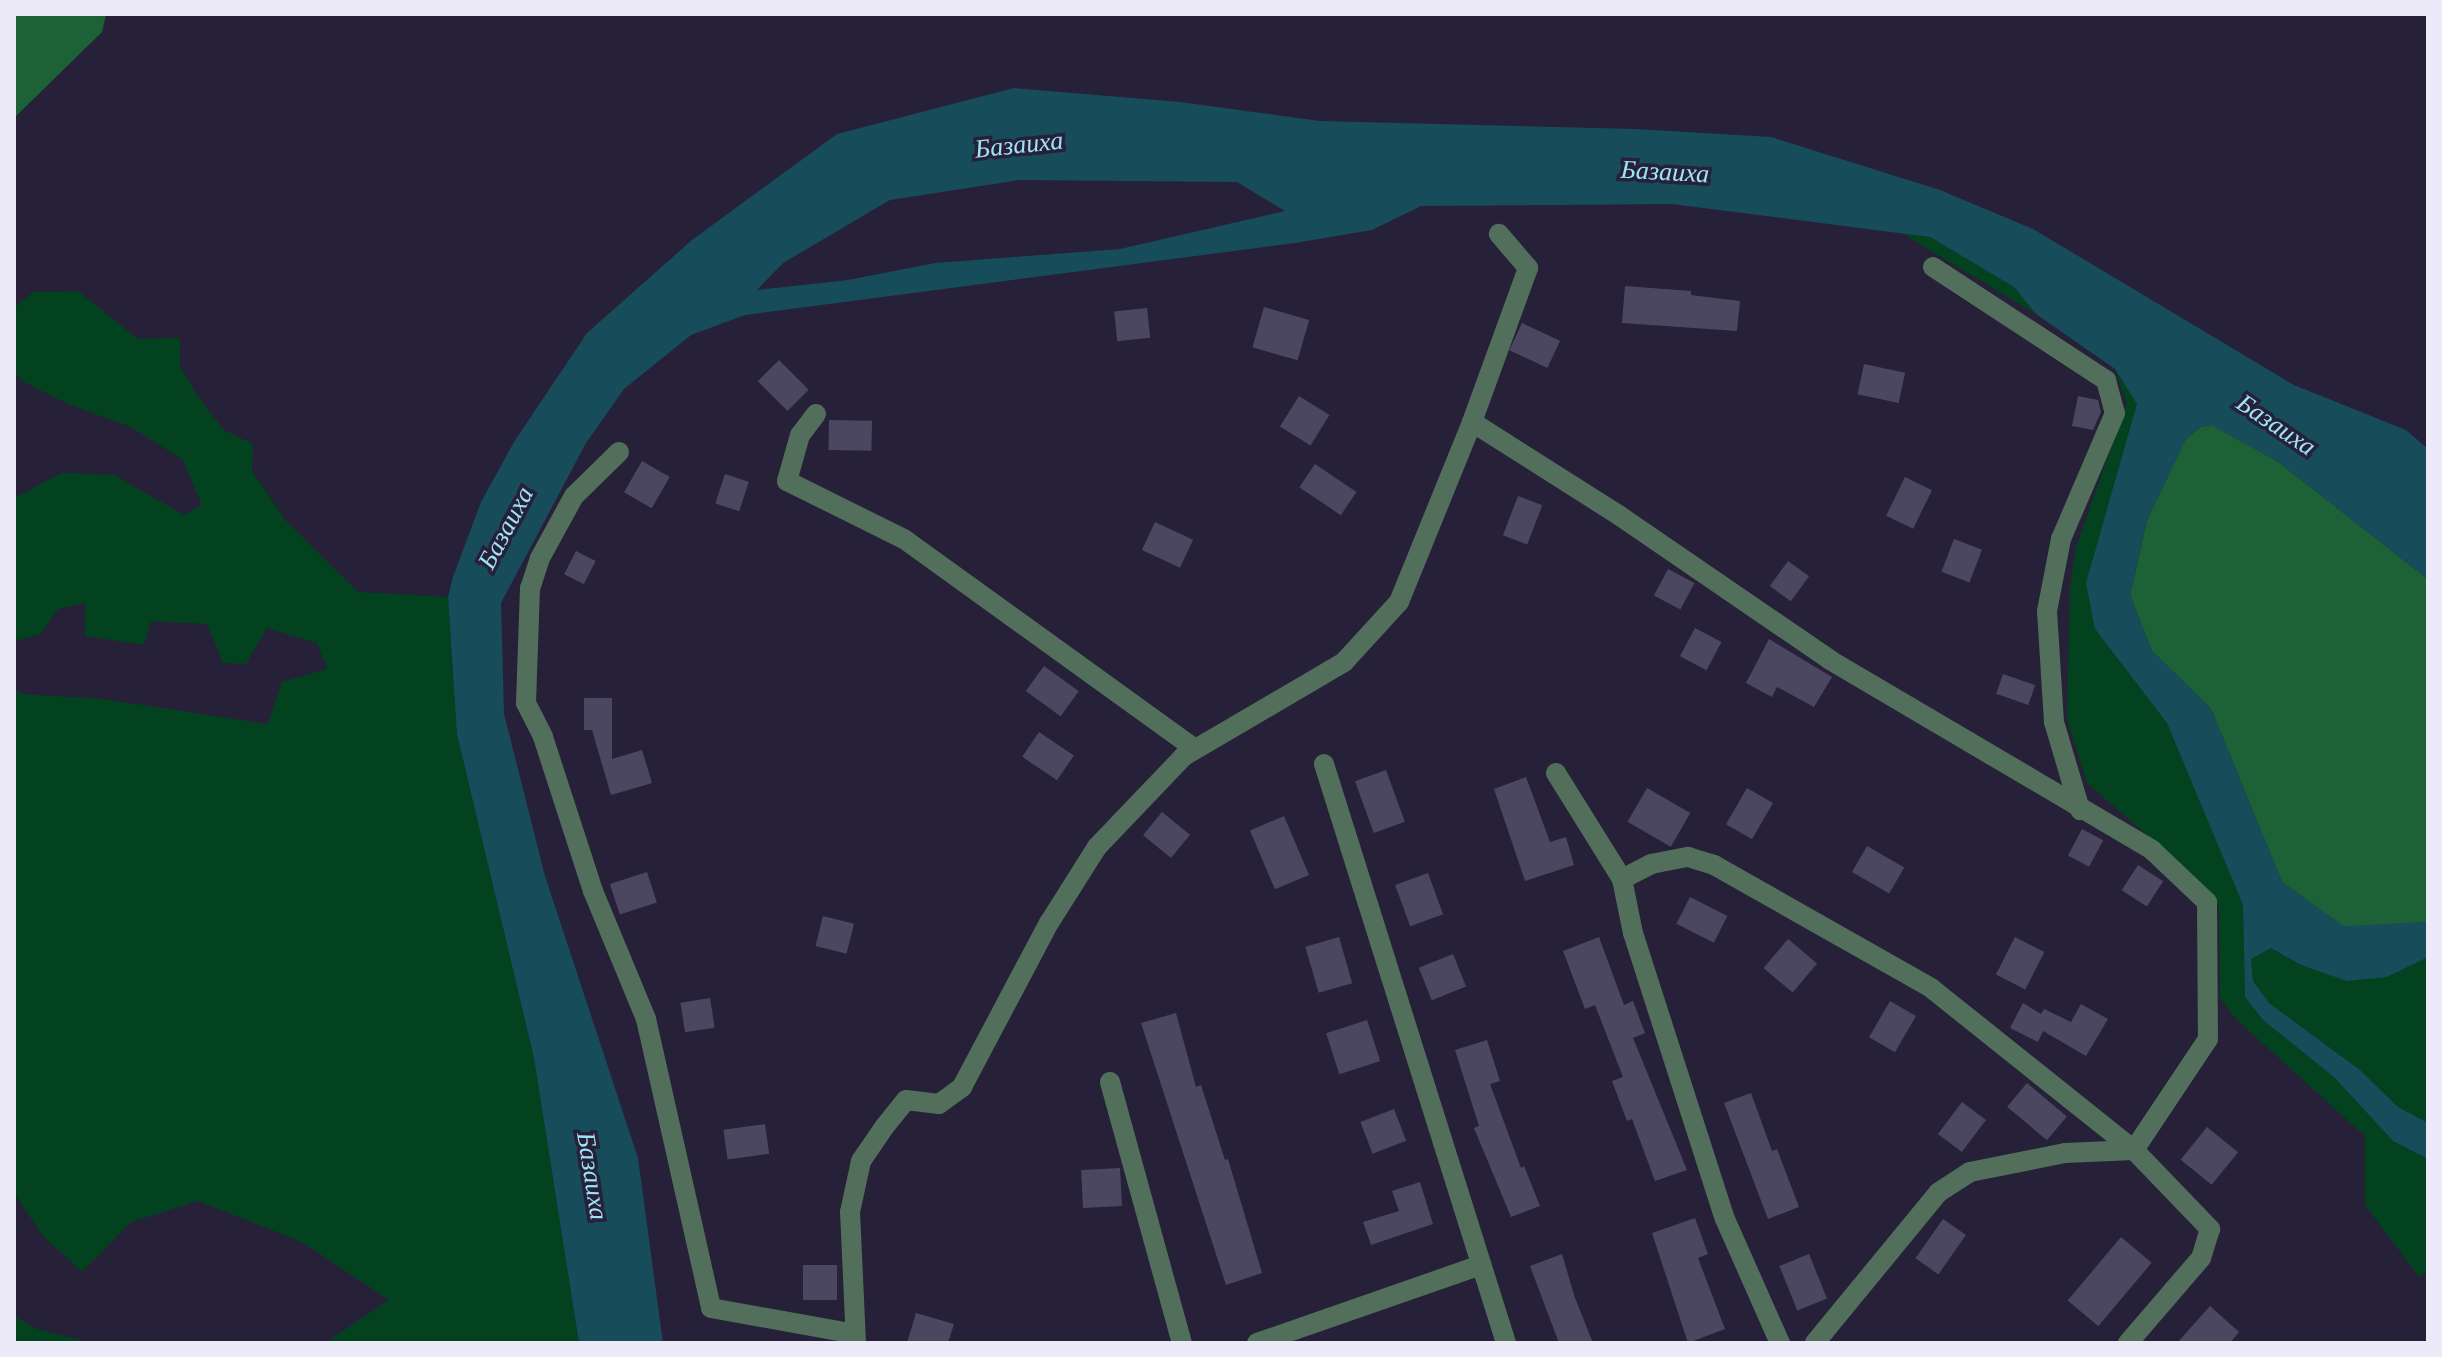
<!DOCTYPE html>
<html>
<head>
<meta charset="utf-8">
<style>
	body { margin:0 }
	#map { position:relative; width:2442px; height:1357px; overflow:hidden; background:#262138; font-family:"Libre Baskerville",serif }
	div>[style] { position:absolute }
	.green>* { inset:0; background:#02421f }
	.forest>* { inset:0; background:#1d6237 }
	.water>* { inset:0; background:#174c5a }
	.building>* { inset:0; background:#4c4760; transform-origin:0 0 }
	.minor>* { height:20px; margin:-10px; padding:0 10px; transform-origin:10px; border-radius:10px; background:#526f5c }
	span { translate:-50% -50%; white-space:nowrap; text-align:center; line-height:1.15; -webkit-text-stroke:7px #262138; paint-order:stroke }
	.water-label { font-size:26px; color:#9de4f9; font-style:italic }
	.frame { position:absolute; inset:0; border:16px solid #ece9f9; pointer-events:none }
</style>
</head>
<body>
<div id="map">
	<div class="green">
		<div style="clip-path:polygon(1903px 234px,1930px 237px,2014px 287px,2036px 314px)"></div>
		<div style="clip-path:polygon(78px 291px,138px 339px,180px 338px,180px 366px,196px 394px,224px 430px,253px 444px,252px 471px,286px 521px,358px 592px,448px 597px,457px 734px,534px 1058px,579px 1343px,325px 1343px,389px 1300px,302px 1242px,198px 1201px,131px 1222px,82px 1272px,42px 1235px,14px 1193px,14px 689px,22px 694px,103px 699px,268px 724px,282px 682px,327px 669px,317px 643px,267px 628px,246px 664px,223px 663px,207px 624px,151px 621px,144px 645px,85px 636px,85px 603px,58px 609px,41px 634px,14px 641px,14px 498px,62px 473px,114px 475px,184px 515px,202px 505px,183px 460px,131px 427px,70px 405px,22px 381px,14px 371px,14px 308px,33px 292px)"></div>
		<div style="clip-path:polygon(2115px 369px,2137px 403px,2095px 629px,2167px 723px,2243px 905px,2245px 997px,2263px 1020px,2334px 1077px,2393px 1141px,2428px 1159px,2428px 1272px,2419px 1277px,2365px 1205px,2365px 1136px,2237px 1020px,2220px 998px,2219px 905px,2156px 843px,2087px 783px,2067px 719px,2070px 588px,2076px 547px,2127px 404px)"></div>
		<div style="clip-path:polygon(2271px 948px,2301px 965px,2387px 977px,2428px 957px,2428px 1123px,2398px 1107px,2360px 1070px,2269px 1003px,2253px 981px,2251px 958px)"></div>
		<div style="clip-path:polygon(14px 1316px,37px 1329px,91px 1343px,14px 1343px)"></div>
	</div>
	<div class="forest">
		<div style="clip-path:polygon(14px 14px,106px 14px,102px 32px,14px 118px)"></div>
		<div style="clip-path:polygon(2212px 425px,2277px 461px,2428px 579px,2428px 922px,2344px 927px,2282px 882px,2211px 709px,2152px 651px,2130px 595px,2147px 520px,2185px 440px,2200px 427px)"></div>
	</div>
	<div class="water">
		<div style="clip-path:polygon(evenodd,1014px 88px,1180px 102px,1320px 121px,1635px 129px,1771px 137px,1940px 190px,2033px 229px,2294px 385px,2406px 430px,2428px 449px,2428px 579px,2277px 461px,2211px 425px,2200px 427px,2185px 440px,2147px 520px,2130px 595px,2152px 651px,2211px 709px,2282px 882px,2344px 926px,2428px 922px,2428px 957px,2387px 977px,2347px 981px,2301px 965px,2271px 948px,2251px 959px,2253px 981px,2269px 1003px,2360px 1070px,2398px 1107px,2428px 1123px,2428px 1159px,2393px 1141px,2334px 1077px,2263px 1020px,2245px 997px,2243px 905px,2167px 723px,2095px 629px,2086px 583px,2137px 404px,2115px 369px,2036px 314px,2014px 287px,1930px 237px,1672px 204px,1421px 206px,1372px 230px,1295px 243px,745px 315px,691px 335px,624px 389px,586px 443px,501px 603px,504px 714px,545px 876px,638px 1158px,663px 1343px,579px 1343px,534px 1058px,457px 734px,448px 597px,453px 577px,481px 502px,514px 442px,587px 333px,692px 240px,837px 134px,1014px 88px,1020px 180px,1237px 182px,1285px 211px,1120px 249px,935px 263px,848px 280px,757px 290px,783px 263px,890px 200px,1020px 180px)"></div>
	</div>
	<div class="building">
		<div style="clip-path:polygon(1625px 286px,1691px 291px,1691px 295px,1740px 301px,1737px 331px,1622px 323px)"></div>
		<div style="left:1264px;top:307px;width:47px;height:42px;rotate:16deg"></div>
		<div style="left:1147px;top:308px;width:30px;height:33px;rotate:84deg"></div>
		<div style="left:1522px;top:323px;width:42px;height:30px;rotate:25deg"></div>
		<div style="left:779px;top:360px;width:42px;height:30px;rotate:45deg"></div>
		<div style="left:1864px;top:364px;width:42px;height:31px;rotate:12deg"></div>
		<div style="left:1299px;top:396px;width:36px;height:36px;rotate:32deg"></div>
		<div style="clip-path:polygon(2078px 396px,2098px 400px,2101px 412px,2093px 430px,2072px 426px)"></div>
		<div style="left:829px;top:420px;width:43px;height:30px;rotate:1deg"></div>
		<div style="left:642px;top:461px;width:32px;height:36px;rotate:30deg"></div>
		<div style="left:1315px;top:464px;width:50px;height:28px;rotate:34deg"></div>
		<div style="left:725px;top:474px;width:25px;height:31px;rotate:18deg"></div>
		<div style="left:1905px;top:477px;width:30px;height:43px;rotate:26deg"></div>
		<div style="left:1518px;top:496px;width:26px;height:42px;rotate:21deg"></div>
		<div style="left:1155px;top:522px;width:42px;height:31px;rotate:25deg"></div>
		<div style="left:1954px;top:539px;width:30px;height:35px;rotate:21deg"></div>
		<div style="left:576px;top:551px;width:22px;height:26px;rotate:27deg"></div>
		<div style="left:1788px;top:561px;width:26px;height:31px;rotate:36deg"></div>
		<div style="left:1668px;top:569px;width:30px;height:30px;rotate:28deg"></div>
		<div style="left:1695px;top:628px;width:30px;height:32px;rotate:28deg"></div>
		<div style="clip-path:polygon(1769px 639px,1832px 677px,1814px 707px,1777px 687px,1772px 697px,1746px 683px)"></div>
		<div style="left:1044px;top:666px;width:43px;height:31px;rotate:36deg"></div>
		<div style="left:2003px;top:674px;width:34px;height:21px;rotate:19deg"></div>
		<div style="clip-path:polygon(584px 698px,612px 698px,612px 759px,642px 750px,652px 783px,611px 795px,592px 730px,584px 730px)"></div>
		<div style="left:1039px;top:732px;width:42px;height:30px;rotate:34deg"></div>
		<div style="left:1386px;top:770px;width:55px;height:33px;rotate:70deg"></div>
		<div style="clip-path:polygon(1526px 777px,1550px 842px,1566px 837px,1574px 865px,1525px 881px,1494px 789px)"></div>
		<div style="left:1647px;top:788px;width:50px;height:39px;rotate:30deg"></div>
		<div style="left:1747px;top:788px;width:30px;height:42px;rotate:30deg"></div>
		<div style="left:1162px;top:812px;width:36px;height:30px;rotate:39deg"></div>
		<div style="left:1284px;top:816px;width:64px;height:37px;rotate:67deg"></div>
		<div style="left:2082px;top:829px;width:24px;height:30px;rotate:28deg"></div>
		<div style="left:1867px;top:846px;width:43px;height:30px;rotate:30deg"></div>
		<div style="left:2138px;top:865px;width:30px;height:30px;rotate:33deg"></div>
		<div style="left:647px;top:872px;width:32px;height:39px;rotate:72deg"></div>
		<div style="left:1428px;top:873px;width:44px;height:35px;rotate:70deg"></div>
		<div style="left:1690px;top:897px;width:42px;height:30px;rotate:27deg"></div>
		<div style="left:823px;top:916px;width:32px;height:31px;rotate:14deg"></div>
		<div style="left:1339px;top:937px;width:48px;height:35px;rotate:74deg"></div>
		<div style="clip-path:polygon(1599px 937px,1624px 1005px,1633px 1001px,1645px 1033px,1633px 1038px,1687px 1170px,1655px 1181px,1632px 1119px,1627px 1121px,1612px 1081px,1623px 1077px,1595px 1005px,1585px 1009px,1563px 951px)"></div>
		<div style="left:2015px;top:937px;width:33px;height:42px;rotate:27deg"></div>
		<div style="left:1788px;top:939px;width:38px;height:38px;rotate:40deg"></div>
		<div style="left:1453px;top:954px;width:35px;height:37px;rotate:68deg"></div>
		<div style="left:710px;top:998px;width:30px;height:30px;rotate:81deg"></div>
		<div style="left:1890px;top:1001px;width:30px;height:42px;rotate:30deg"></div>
		<div style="clip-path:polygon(2023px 1003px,2041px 1014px,2044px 1009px,2071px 1022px,2081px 1004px,2108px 1019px,2086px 1056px,2043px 1031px,2038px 1042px,2010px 1028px)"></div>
		<div style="clip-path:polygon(1176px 1013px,1196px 1087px,1201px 1085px,1225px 1160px,1228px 1159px,1262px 1273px,1226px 1285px,1141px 1023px)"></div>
		<div style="left:1367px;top:1020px;width:43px;height:43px;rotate:72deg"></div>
		<div style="clip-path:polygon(1487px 1040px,1500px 1081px,1490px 1084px,1521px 1168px,1524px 1166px,1540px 1206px,1511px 1217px,1474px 1128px,1479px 1126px,1455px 1050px)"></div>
		<div style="left:2027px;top:1083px;width:52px;height:31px;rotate:40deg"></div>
		<div style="clip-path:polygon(1751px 1093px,1772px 1151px,1777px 1149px,1799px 1207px,1768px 1219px,1724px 1103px)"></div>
		<div style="left:1962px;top:1102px;width:30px;height:40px;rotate:37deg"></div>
		<div style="left:1394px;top:1109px;width:34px;height:36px;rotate:69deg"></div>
		<div style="left:765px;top:1124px;width:30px;height:42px;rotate:82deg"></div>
		<div style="left:2207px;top:1127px;width:40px;height:42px;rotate:39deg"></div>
		<div style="left:1120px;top:1168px;width:38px;height:39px;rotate:87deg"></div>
		<div style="clip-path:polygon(1420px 1182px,1433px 1224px,1371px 1245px,1363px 1222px,1399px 1211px,1392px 1191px)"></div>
		<div style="clip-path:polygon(1695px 1218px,1708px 1254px,1698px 1258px,1725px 1329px,1688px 1343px,1652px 1233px)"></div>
		<div style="left:1943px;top:1219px;width:28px;height:48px;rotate:35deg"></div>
		<div style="left:2121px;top:1237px;width:40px;height:83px;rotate:40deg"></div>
		<div style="clip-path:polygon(1562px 1254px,1575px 1298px,1593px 1343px,1559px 1343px,1530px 1266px)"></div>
		<div style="left:1809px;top:1254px;width:48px;height:32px;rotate:68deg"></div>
		<div style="left:803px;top:1265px;width:34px;height:35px"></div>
		<div style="clip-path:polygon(2210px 1306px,2239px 1332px,2230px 1343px,2177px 1343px)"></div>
		<div style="clip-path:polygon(916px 1313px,954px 1324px,948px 1343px,907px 1343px)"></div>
	</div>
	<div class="minor">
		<div style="left:1933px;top:267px;width:207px;rotate:33.2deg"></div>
		<div style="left:2106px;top:380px;width:34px;rotate:75deg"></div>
		<div style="left:2115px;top:413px;width:137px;rotate:113.2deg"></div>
		<div style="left:2061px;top:539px;width:73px;rotate:101deg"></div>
		<div style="left:2047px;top:611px;width:111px;rotate:86.4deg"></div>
		<div style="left:2054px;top:722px;width:92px;rotate:73.5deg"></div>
		<div style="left:816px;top:414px;width:26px;rotate:127deg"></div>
		<div style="left:800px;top:435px;width:48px;rotate:105.8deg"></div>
		<div style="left:787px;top:481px;width:131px;rotate:26.4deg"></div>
		<div style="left:904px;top:539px;width:359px;rotate:35.8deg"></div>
		<div style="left:1472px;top:422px;width:164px;rotate:-70deg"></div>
		<div style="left:1528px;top:268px;width:45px;rotate:-130.5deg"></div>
		<div style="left:619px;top:452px;width:63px;rotate:135.6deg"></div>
		<div style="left:574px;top:496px;width:71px;rotate:118.7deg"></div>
		<div style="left:540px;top:558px;width:32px;rotate:108deg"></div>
		<div style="left:530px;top:588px;width:115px;rotate:92deg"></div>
		<div style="left:526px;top:703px;width:38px;rotate:63deg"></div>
		<div style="left:543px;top:737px;width:162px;rotate:72deg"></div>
		<div style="left:593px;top:891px;width:139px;rotate:67.5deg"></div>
		<div style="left:646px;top:1019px;width:296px;rotate:77.3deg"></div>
		<div style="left:711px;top:1308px;width:146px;rotate:10.2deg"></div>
		<div style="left:1324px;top:764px;width:607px;rotate:72.55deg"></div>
		<div style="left:1556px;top:773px;width:125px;rotate:58.1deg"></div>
		<div style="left:1622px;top:879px;width:55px;rotate:78.5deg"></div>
		<div style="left:1633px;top:933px;width:300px;rotate:72.2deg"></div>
		<div style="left:1725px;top:1219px;width:136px;rotate:66.1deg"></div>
		<div style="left:1622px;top:879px;width:33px;rotate:-27deg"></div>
		<div style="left:1651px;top:864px;width:38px;rotate:-11deg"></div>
		<div style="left:1688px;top:857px;width:27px;rotate:17deg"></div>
		<div style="left:1714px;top:865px;width:249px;rotate:29.5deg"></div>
		<div style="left:1931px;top:988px;width:260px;rotate:38.6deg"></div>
		<div style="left:2134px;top:1150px;width:110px;rotate:46.1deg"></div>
		<div style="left:2210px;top:1229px;width:30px;rotate:107deg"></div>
		<div style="left:2201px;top:1258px;width:112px;rotate:130.7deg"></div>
		<div style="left:1110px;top:1082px;width:271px;rotate:74.6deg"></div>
		<div style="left:856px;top:1343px;width:131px;rotate:-92.6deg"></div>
		<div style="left:850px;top:1212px;width:52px;rotate:-77.8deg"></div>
		<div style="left:861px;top:1161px;width:42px;rotate:-55.6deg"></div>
		<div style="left:885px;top:1126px;width:33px;rotate:-51deg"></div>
		<div style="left:906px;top:1100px;width:33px;rotate:7deg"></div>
		<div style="left:939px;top:1104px;width:29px;rotate:-36deg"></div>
		<div style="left:962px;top:1087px;width:186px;rotate:-62.1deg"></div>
		<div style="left:1049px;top:923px;width:90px;rotate:-57.7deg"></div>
		<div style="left:1097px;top:847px;width:126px;rotate:-46.3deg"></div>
		<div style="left:1184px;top:756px;width:186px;rotate:-30.4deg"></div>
		<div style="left:1344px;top:662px;width:81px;rotate:-47.5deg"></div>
		<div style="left:1399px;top:602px;width:194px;rotate:-67.9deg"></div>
		<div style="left:1472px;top:422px;width:175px;rotate:32.4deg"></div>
		<div style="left:1620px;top:516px;width:255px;rotate:34.4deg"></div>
		<div style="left:1830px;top:660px;width:374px;rotate:30.5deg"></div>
		<div style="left:2152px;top:850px;width:76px;rotate:43.4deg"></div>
		<div style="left:2207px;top:902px;width:137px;rotate:89.6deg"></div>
		<div style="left:2208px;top:1039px;width:133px;rotate:123.7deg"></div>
		<div style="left:2134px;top:1150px;width:69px;rotate:177.5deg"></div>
		<div style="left:2065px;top:1153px;width:97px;rotate:168.7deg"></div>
		<div style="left:1970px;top:1172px;width:38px;rotate:147deg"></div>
		<div style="left:1938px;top:1193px;width:194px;rotate:129.4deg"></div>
		<div style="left:1257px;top:1343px;width:237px;rotate:-19.2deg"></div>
	</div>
	<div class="water-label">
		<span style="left:1019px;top:145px;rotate:-6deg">Базаиха</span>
		<span style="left:1665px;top:172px;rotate:3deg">Базаиха</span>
		<span style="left:2276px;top:425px;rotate:34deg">Базаиха</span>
		<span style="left:506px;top:528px;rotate:-62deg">Базаиха</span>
		<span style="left:592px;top:1176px;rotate:81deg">Базаиха</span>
	</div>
	<div class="frame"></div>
</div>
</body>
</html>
